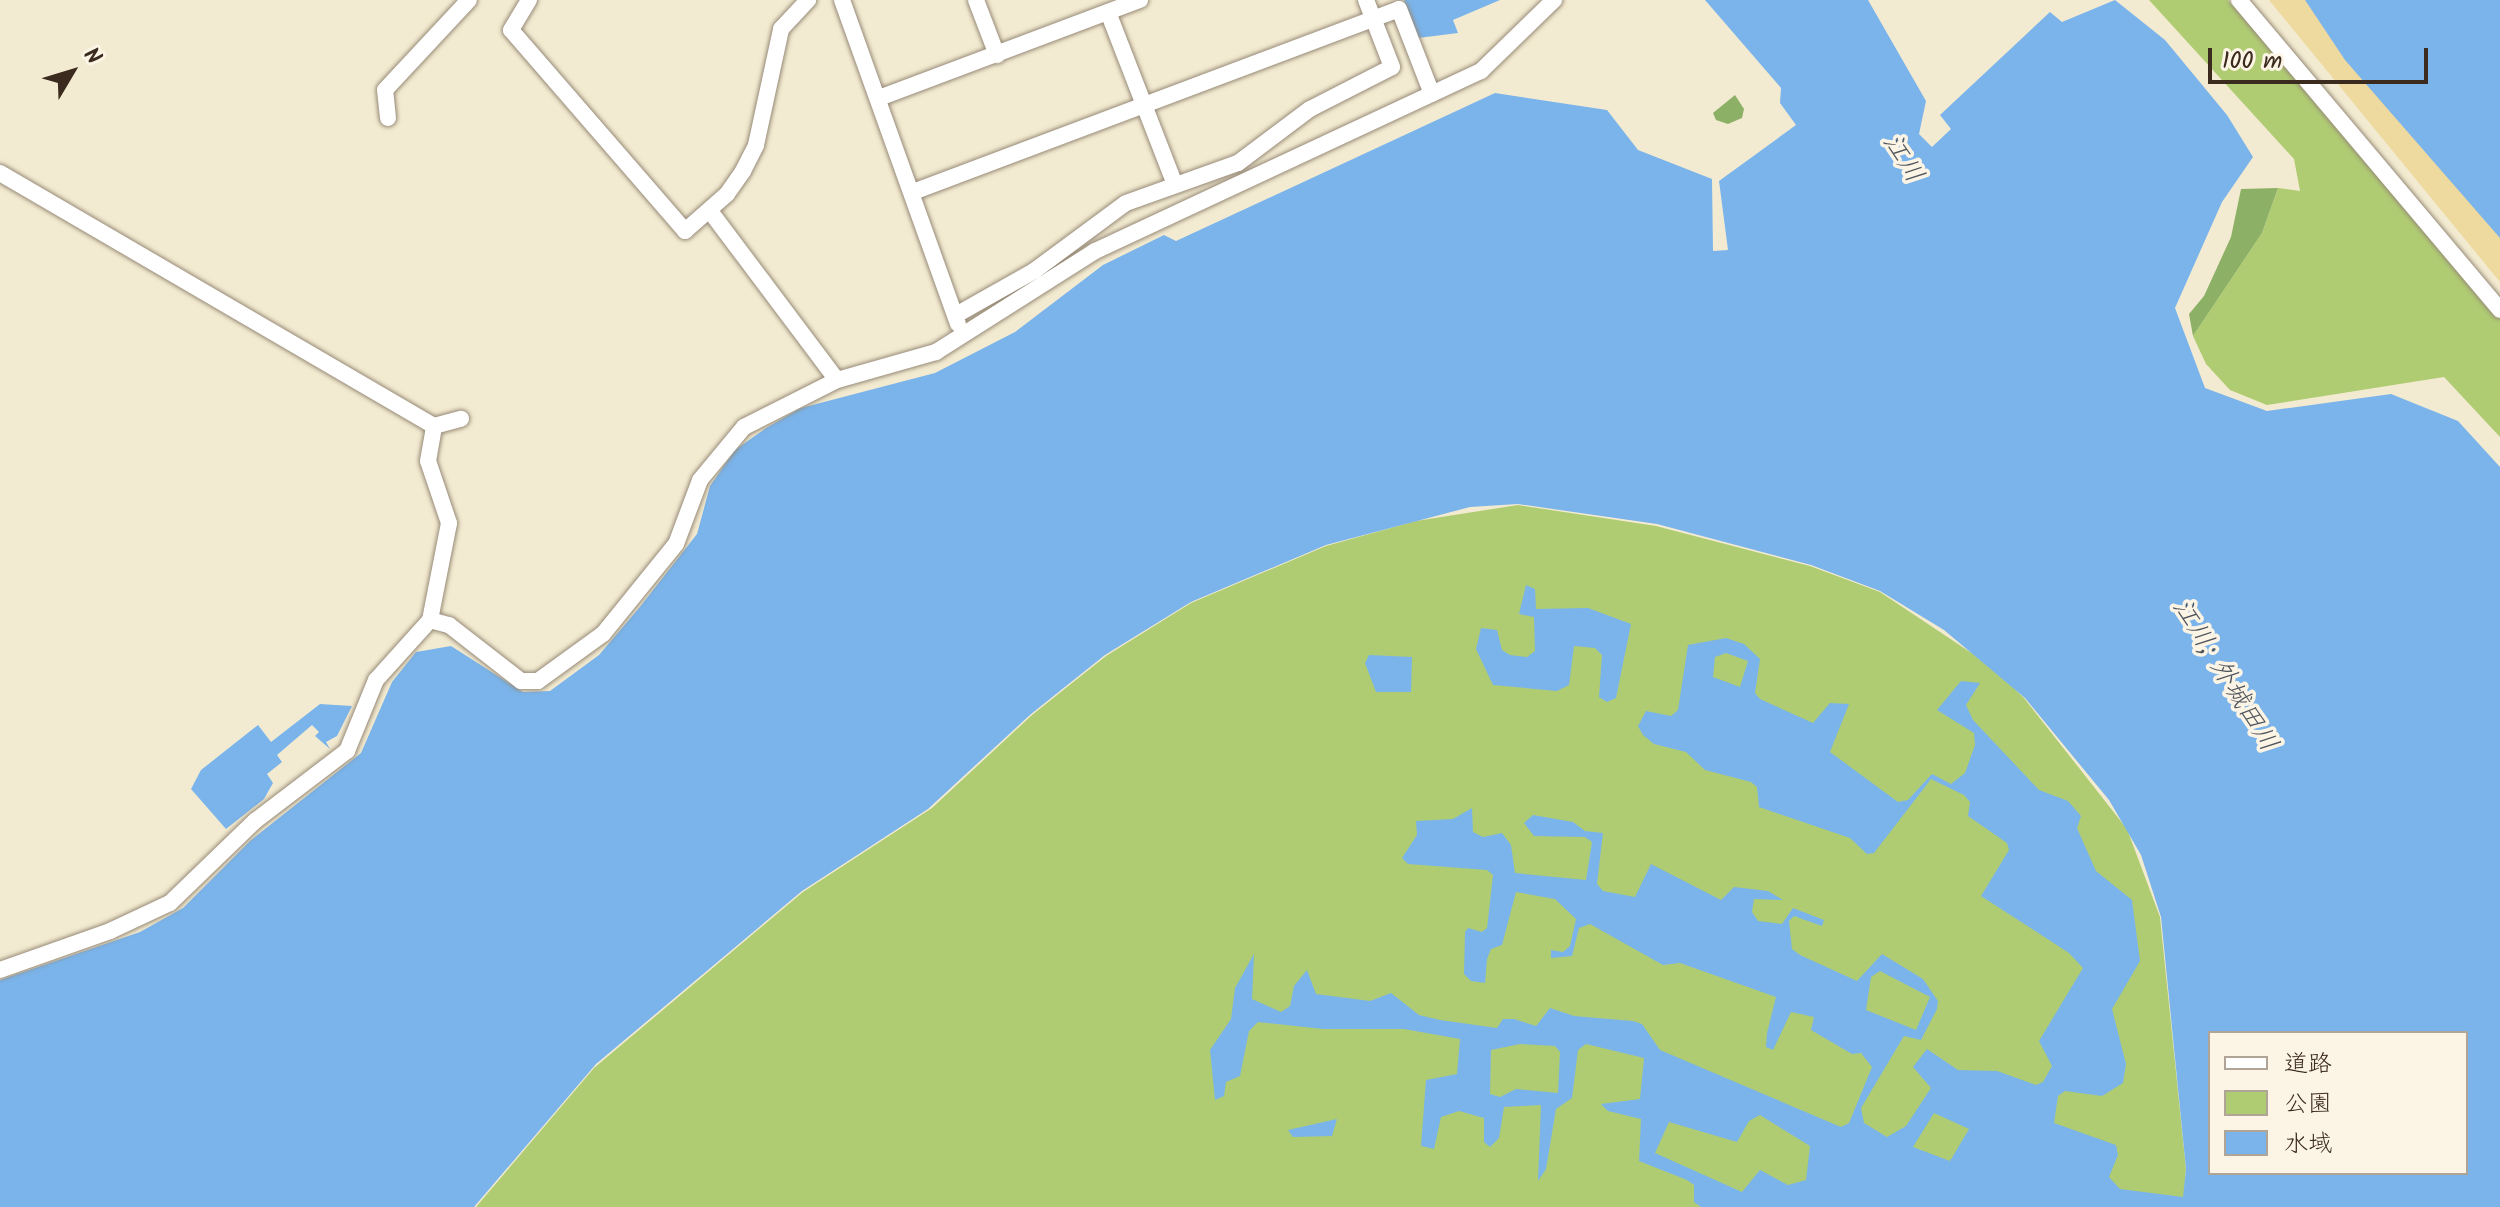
<!DOCTYPE html>
<html>
<head>
<meta charset="utf-8">
<style>
	body { margin:0 }
	#map { position:relative; width:2500px; height:1207px; overflow:hidden; background:#f3ebd1; font-family:Kalam,"Klee One",sans-serif }
	div>[style] { position:absolute }
	.green>* { inset:0; background:#b0cc73 }
	.forest>* { inset:0; background:#8cb065 }
	.sand>* { inset:0; background:#eeda9e }
	.water>* { inset:0; background:#7ab4eb }
	.roads { filter:drop-shadow(0 0 2px #978a78) drop-shadow(0 0 2px #978a78) }
	.minor>* { height:16px; margin:-8px; padding:0 8px; transform-origin:8px; border-radius:8px; background:#fff }
	span { translate:-50% -50%; white-space:nowrap; text-align:center; line-height:1.15; -webkit-text-stroke:7px #fcf5e5; paint-order:stroke }
	.water-label { font-size:26px; color:#4e535c; font-style:italic }
	.legend { position:absolute; left:2208px; top:1031px; width:260px; height:144px; box-sizing:border-box; background:#fcf5e5; border:2px solid #afa495; margin:0; padding:10px 14px; list-style:none; font-size:24px; color:#3b2a1e }
	.legend li { display:flex; align-items:center; gap:16px; height:40px }
	.legend b { width:40px; border:2px solid #afa495 }
	.north { position:absolute; left:32px; top:32px; width:80px; height:80px; -webkit-text-stroke:6px #fcf5e5; paint-order:stroke; rotate:52deg; font-size:22px; font-weight:700; line-height:32px; text-align:center; color:#3b2a1e }
	.north::after { content:''; display:block; margin:auto; width:28px; height:36px; background:#3b2a1e; clip-path:polygon(50% 0,100% 100%,50% 72%,0 100%) }
	.scale { position:absolute; left:2208px; top:48px; width:220px; height:36px; box-sizing:border-box; border:4px solid #3b2a1e; border-top:0; padding-left:10px; font-size:24px; line-height:28px; white-space:nowrap; color:#3b2a1e; -webkit-text-stroke:6px #fcf5e5; paint-order:stroke }
</style>
</head>
<body>
<div id="map">
	<div class="green">
		<div style="clip-path:polygon(2149px 0,2228px 0,2500px 318px,2500px 437px,2444px 377px,2267px 405px,2230px 390px,2206px 364px,2193px 336px,2262px 233px,2278px 188px,2300px 191px,2294px 159px)"></div>
		<div style="clip-path:polygon(1518px 505px,1656px 526px,1810px 566px,1880px 592px,1991px 666px,2024px 698px,2127px 829px,2160px 917px,2186px 1169px,2183px 1207px,476px 1207px,594px 1068px,803px 892px,932px 808px,1032px 715px,1106px 656px,1191px 603px,1326px 546px,1416px 521px)"></div>
	</div>
	<div class="forest">
		<div style="clip-path:polygon(1735px 95px,1744px 109px,1742px 118px,1728px 124px,1716px 120px,1713px 113px)"></div>
		<div style="clip-path:polygon(2278px 188px,2262px 233px,2193px 336px,2189px 314px,2204px 296px,2231px 237px,2241px 189px)"></div>
	</div>
	<div class="sand">
		<div style="clip-path:polygon(2269px 0,2331px 0,2500px 236px,2500px 282px)"></div>
	</div>
	<div class="water">
		<div style="clip-path:polygon(1404px 0,1500px 0,1453px 20px,1458px 33px,1418px 38px)"></div>
		<div style="clip-path:polygon(evenodd,1705px 0,1868px 0,1926px 101px,1919px 134px,1932px 147px,1951px 129px,1940px 115px,2050px 12px,2062px 22px,2115px 0,2165px 40px,2227px 115px,2253px 157px,2222px 202px,2175px 308px,2205px 388px,2267px 411px,2391px 394px,2458px 421px,2500px 467px,2500px 1207px,1701px 1207px,1694px 1202px,1694px 1185px,1687px 1180px,1639px 1161px,1641px 1119px,1608px 1111px,1601px 1104px,1640px 1099px,1644px 1058px,1586px 1044px,1578px 1050px,1572px 1098px,1556px 1109px,1546px 1169px,1538px 1181px,1541px 1105px,1504px 1107px,1499px 1138px,1490px 1147px,1484px 1142px,1484px 1118px,1459px 1111px,1441px 1117px,1434px 1149px,1421px 1146px,1426px 1080px,1457px 1074px,1460px 1039px,1404px 1029px,1323px 1029px,1258px 1022px,1249px 1031px,1240px 1076px,1226px 1082px,1224px 1096px,1215px 1100px,1210px 1050px,1231px 1019px,1235px 988px,1254px 954px,1252px 999px,1281px 1012px,1290px 1006px,1294px 986px,1307px 970px,1316px 994px,1370px 1001px,1391px 993px,1419px 1015px,1440px 1020px,1497px 1028px,1503px 1019px,1514px 1019px,1536px 1026px,1550px 1008px,1574px 1016px,1633px 1021px,1642px 1024px,1660px 1050px,1841px 1127px,1849px 1123px,1872px 1067px,1861px 1053px,1852px 1054px,1811px 1030px,1814px 1017px,1791px 1012px,1773px 1050px,1766px 1047px,1767px 1033px,1776px 997px,1680px 963px,1663px 965px,1590px 924px,1579px 928px,1572px 956px,1551px 958px,1551px 950px,1563px 952px,1570px 946px,1576px 919px,1555px 899px,1516px 892px,1502px 945px,1491px 949px,1487px 959px,1485px 983px,1471px 981px,1464px 974px,1465px 932px,1468px 928px,1482px 932px,1487px 928px,1493px 875px,1487px 870px,1408px 864px,1402px 858px,1417px 835px,1416px 821px,1453px 819px,1472px 808px,1473px 832px,1483px 837px,1502px 833px,1511px 845px,1515px 873px,1586px 880px,1592px 842px,1585px 837px,1534px 836px,1524px 823px,1533px 815px,1573px 822px,1585px 831px,1603px 833px,1597px 884px,1603px 891px,1635px 897px,1651px 864px,1721px 900px,1734px 887px,1768px 891px,1783px 900px,1754px 899px,1752px 912px,1758px 921px,1782px 924px,1793px 908px,1824px 920px,1822px 926px,1794px 916px,1789px 921px,1792px 949px,1800px 955px,1857px 981px,1882px 954px,1923px 979px,1938px 1001px,1937px 1009px,1921px 1040px,1904px 1036px,1861px 1108px,1864px 1123px,1887px 1137px,1906px 1126px,1931px 1088px,1913px 1067px,1927px 1049px,1958px 1070px,1997px 1071px,2036px 1085px,2043px 1082px,2052px 1066px,2039px 1041px,2083px 968px,2069px 953px,1981px 896px,2009px 850px,2007px 843px,1968px 816px,1970px 802px,1964px 795px,1931px 779px,1874px 853px,1867px 854px,1850px 838px,1759px 807px,1757px 787px,1751px 782px,1705px 770px,1686px 752px,1654px 744px,1643px 735px,1638px 726px,1646px 711px,1671px 716px,1678px 710px,1688px 645px,1726px 638px,1744px 644px,1760px 659px,1755px 693px,1760px 699px,1813px 723px,1830px 703px,1849px 704px,1830px 752px,1898px 802px,1908px 800px,1932px 774px,1951px 784px,1965px 773px,1975px 745px,1974px 733px,1937px 710px,1961px 681px,1980px 683px,1966px 705px,1973px 720px,2039px 790px,2068px 801px,2081px 816px,2077px 828px,2096px 871px,2132px 900px,2140px 961px,2112px 1009px,2126px 1064px,2123px 1083px,2102px 1096px,2065px 1091px,2058px 1096px,2054px 1123px,2116px 1145px,2118px 1155px,2109px 1177px,2120px 1189px,2183px 1197px,2186px 1169px,2161px 917px,2141px 855px,2109px 800px,2025px 698px,1944px 630px,1880px 591px,1811px 565px,1657px 524px,1518px 504px,1470px 507px,1326px 545px,1191px 602px,1105px 655px,1031px 714px,928px 809px,802px 891px,596px 1064px,474px 1207px,0 1207px,0 980px,140px 932px,183px 908px,250px 841px,361px 753px,392px 682px,416px 652px,451px 646px,523px 692px,550px 691px,599px 655px,639px 608px,697px 534px,710px 486px,735px 450px,766px 428px,801px 408px,935px 373px,1015px 332px,1103px 265px,1164px 235px,1176px 241px,1495px 93px,1607px 110px,1638px 150px,1712px 179px,1713px 251px,1728px 250px,1719px 181px,1796px 125px,1780px 103px,1781px 88px,1705px 0,1726px 653px,1748px 661px,1740px 687px,1713px 677px,1715px 657px,1726px 653px,1705px 0,1880px 971px,1930px 997px,1916px 1030px,1866px 1010px,1871px 977px,1880px 971px,1705px 0,2210px 1033px,2466px 1033px,2466px 1173px,2210px 1173px,2210px 1033px,1705px 0,1520px 1044px,1555px 1046px,1560px 1052px,1558px 1093px,1516px 1089px,1500px 1097px,1490px 1094px,1491px 1050px,1520px 1044px,1705px 0,1934px 1113px,1969px 1129px,1950px 1161px,1913px 1147px,1934px 1113px,1705px 0,1760px 1115px,1810px 1146px,1806px 1180px,1788px 1185px,1760px 1170px,1742px 1192px,1655px 1153px,1669px 1122px,1737px 1142px,1749px 1121px,1760px 1115px)"></div>
		<div style="clip-path:polygon(2305px 0,2500px 0,2500px 238px,2345px 60px)"></div>
		<div style="clip-path:polygon(1526px 585px,1535px 589px,1536px 609px,1588px 608px,1631px 624px,1616px 698px,1607px 702px,1599px 697px,1602px 655px,1595px 648px,1574px 646px,1569px 685px,1557px 691px,1493px 685px,1476px 649px,1481px 628px,1497px 630px,1502px 650px,1510px 655px,1527px 657px,1535px 651px,1534px 617px,1519px 614px)"></div>
		<div style="clip-path:polygon(1369px 655px,1412px 657px,1411px 692px,1376px 692px,1365px 663px)"></div>
		<div style="clip-path:polygon(320px 704px,352px 706px,337px 736px,326px 742px,330px 749px,315px 736px,319px 732px,312px 725px,277px 755px,282px 762px,267px 774px,273px 783px,264px 799px,226px 829px,191px 789px,201px 770px,258px 725px,271px 742px)"></div>
		<div style="clip-path:polygon(1337px 1119px,1332px 1136px,1293px 1137px,1288px 1130px)"></div>
	</div>
	<div class="roads">
		<div class="minor">
			<div style="left:529px;top:0;width:35px;rotate:121deg"></div>
			<div style="left:511px;top:30px;width:266px;rotate:49.1deg"></div>
			<div style="left:685px;top:231px;width:56px;rotate:-41.4deg"></div>
			<div style="left:727px;top:194px;width:28px;rotate:-55deg"></div>
			<div style="left:743px;top:171px;width:29px;rotate:-63deg"></div>
			<div style="left:756px;top:145px;width:119px;rotate:-77.8deg"></div>
			<div style="left:781px;top:29px;width:40px;rotate:-47deg"></div>
			<div style="left:842px;top:0;width:344px;rotate:70.3deg"></div>
			<div style="left:976px;top:0;width:59px;rotate:69.1deg"></div>
			<div style="left:2239px;top:0;width:405px;rotate:49.9deg"></div>
			<div style="left:1108px;top:12px;width:182px;rotate:68.8deg"></div>
			<div style="left:879px;top:98px;width:279px;rotate:-20.6deg"></div>
			<div style="left:388px;top:118px;width:28px;rotate:-96deg"></div>
			<div style="left:385px;top:90px;width:123px;rotate:-47deg"></div>
			<div style="left:0;top:173px;width:502px;rotate:30.24deg"></div>
			<div style="left:434px;top:426px;width:28px;rotate:-15deg"></div>
			<div style="left:913px;top:192px;width:519px;rotate:-20.63deg"></div>
			<div style="left:1399px;top:9px;width:91px;rotate:68.8deg"></div>
			<div style="left:710px;top:211px;width:211px;rotate:53.1deg"></div>
			<div style="left:956px;top:315px;width:90px;rotate:-29.4deg"></div>
			<div style="left:1034px;top:271px;width:114px;rotate:-36.5deg"></div>
			<div style="left:1126px;top:203px;width:119px;rotate:-19.7deg"></div>
			<div style="left:1238px;top:163px;width:90px;rotate:-36.9deg"></div>
			<div style="left:1310px;top:109px;width:92px;rotate:-27.1deg"></div>
			<div style="left:1392px;top:67px;width:72px;rotate:-111.2deg"></div>
			<div style="left:430px;top:620px;width:20px;rotate:15deg"></div>
			<div style="left:449px;top:625px;width:91px;rotate:37.9deg"></div>
			<div style="left:521px;top:681px;width:17px"></div>
			<div style="left:538px;top:681px;width:80px;rotate:-35.9deg"></div>
			<div style="left:603px;top:634px;width:116px;rotate:-51deg"></div>
			<div style="left:676px;top:544px;width:68px;rotate:-69.4deg"></div>
			<div style="left:700px;top:480px;width:69px;rotate:-50.3deg"></div>
			<div style="left:744px;top:427px;width:104px;rotate:-26.8deg"></div>
			<div style="left:837px;top:380px;width:103px;rotate:-15.8deg"></div>
			<div style="left:936px;top:352px;width:188px;rotate:-32.4deg"></div>
			<div style="left:1095px;top:251px;width:426px;rotate:-25deg"></div>
			<div style="left:1481px;top:71px;width:102px;rotate:-44.2deg"></div>
			<div style="left:0;top:970px;width:117px;rotate:-19.5deg"></div>
			<div style="left:110px;top:931px;width:66px;rotate:-25deg"></div>
			<div style="left:170px;top:903px;width:118px;rotate:-44deg"></div>
			<div style="left:255px;top:821px;width:116px;rotate:-37.3deg"></div>
			<div style="left:347px;top:751px;width:77px;rotate:-67.8deg"></div>
			<div style="left:376px;top:680px;width:81px;rotate:-48deg"></div>
			<div style="left:430px;top:620px;width:99px;rotate:-78.9deg"></div>
			<div style="left:449px;top:523px;width:65px;rotate:-108.7deg"></div>
			<div style="left:428px;top:461px;width:36px;rotate:-80deg"></div>
		</div>
	</div>
	<div class="water-label">
		<span style="left:1902px;top:159px;rotate:58deg">江川</span>
		<span style="left:2224px;top:676px;rotate:58deg">江川; 外城田川</span>
	</div>
	<ul class="legend">
	<li><b style="height:10px;background:#fff"></b>道路</li>
	<li><b style="height:22px;background:#b0cc73"></b>公園</li>
	<li><b style="height:22px;background:#7ab4eb"></b>水域</li>
	</ul>
	<div class="north">N</div>
	<div class="scale">100 m</div>
</div>
</body>
</html>
